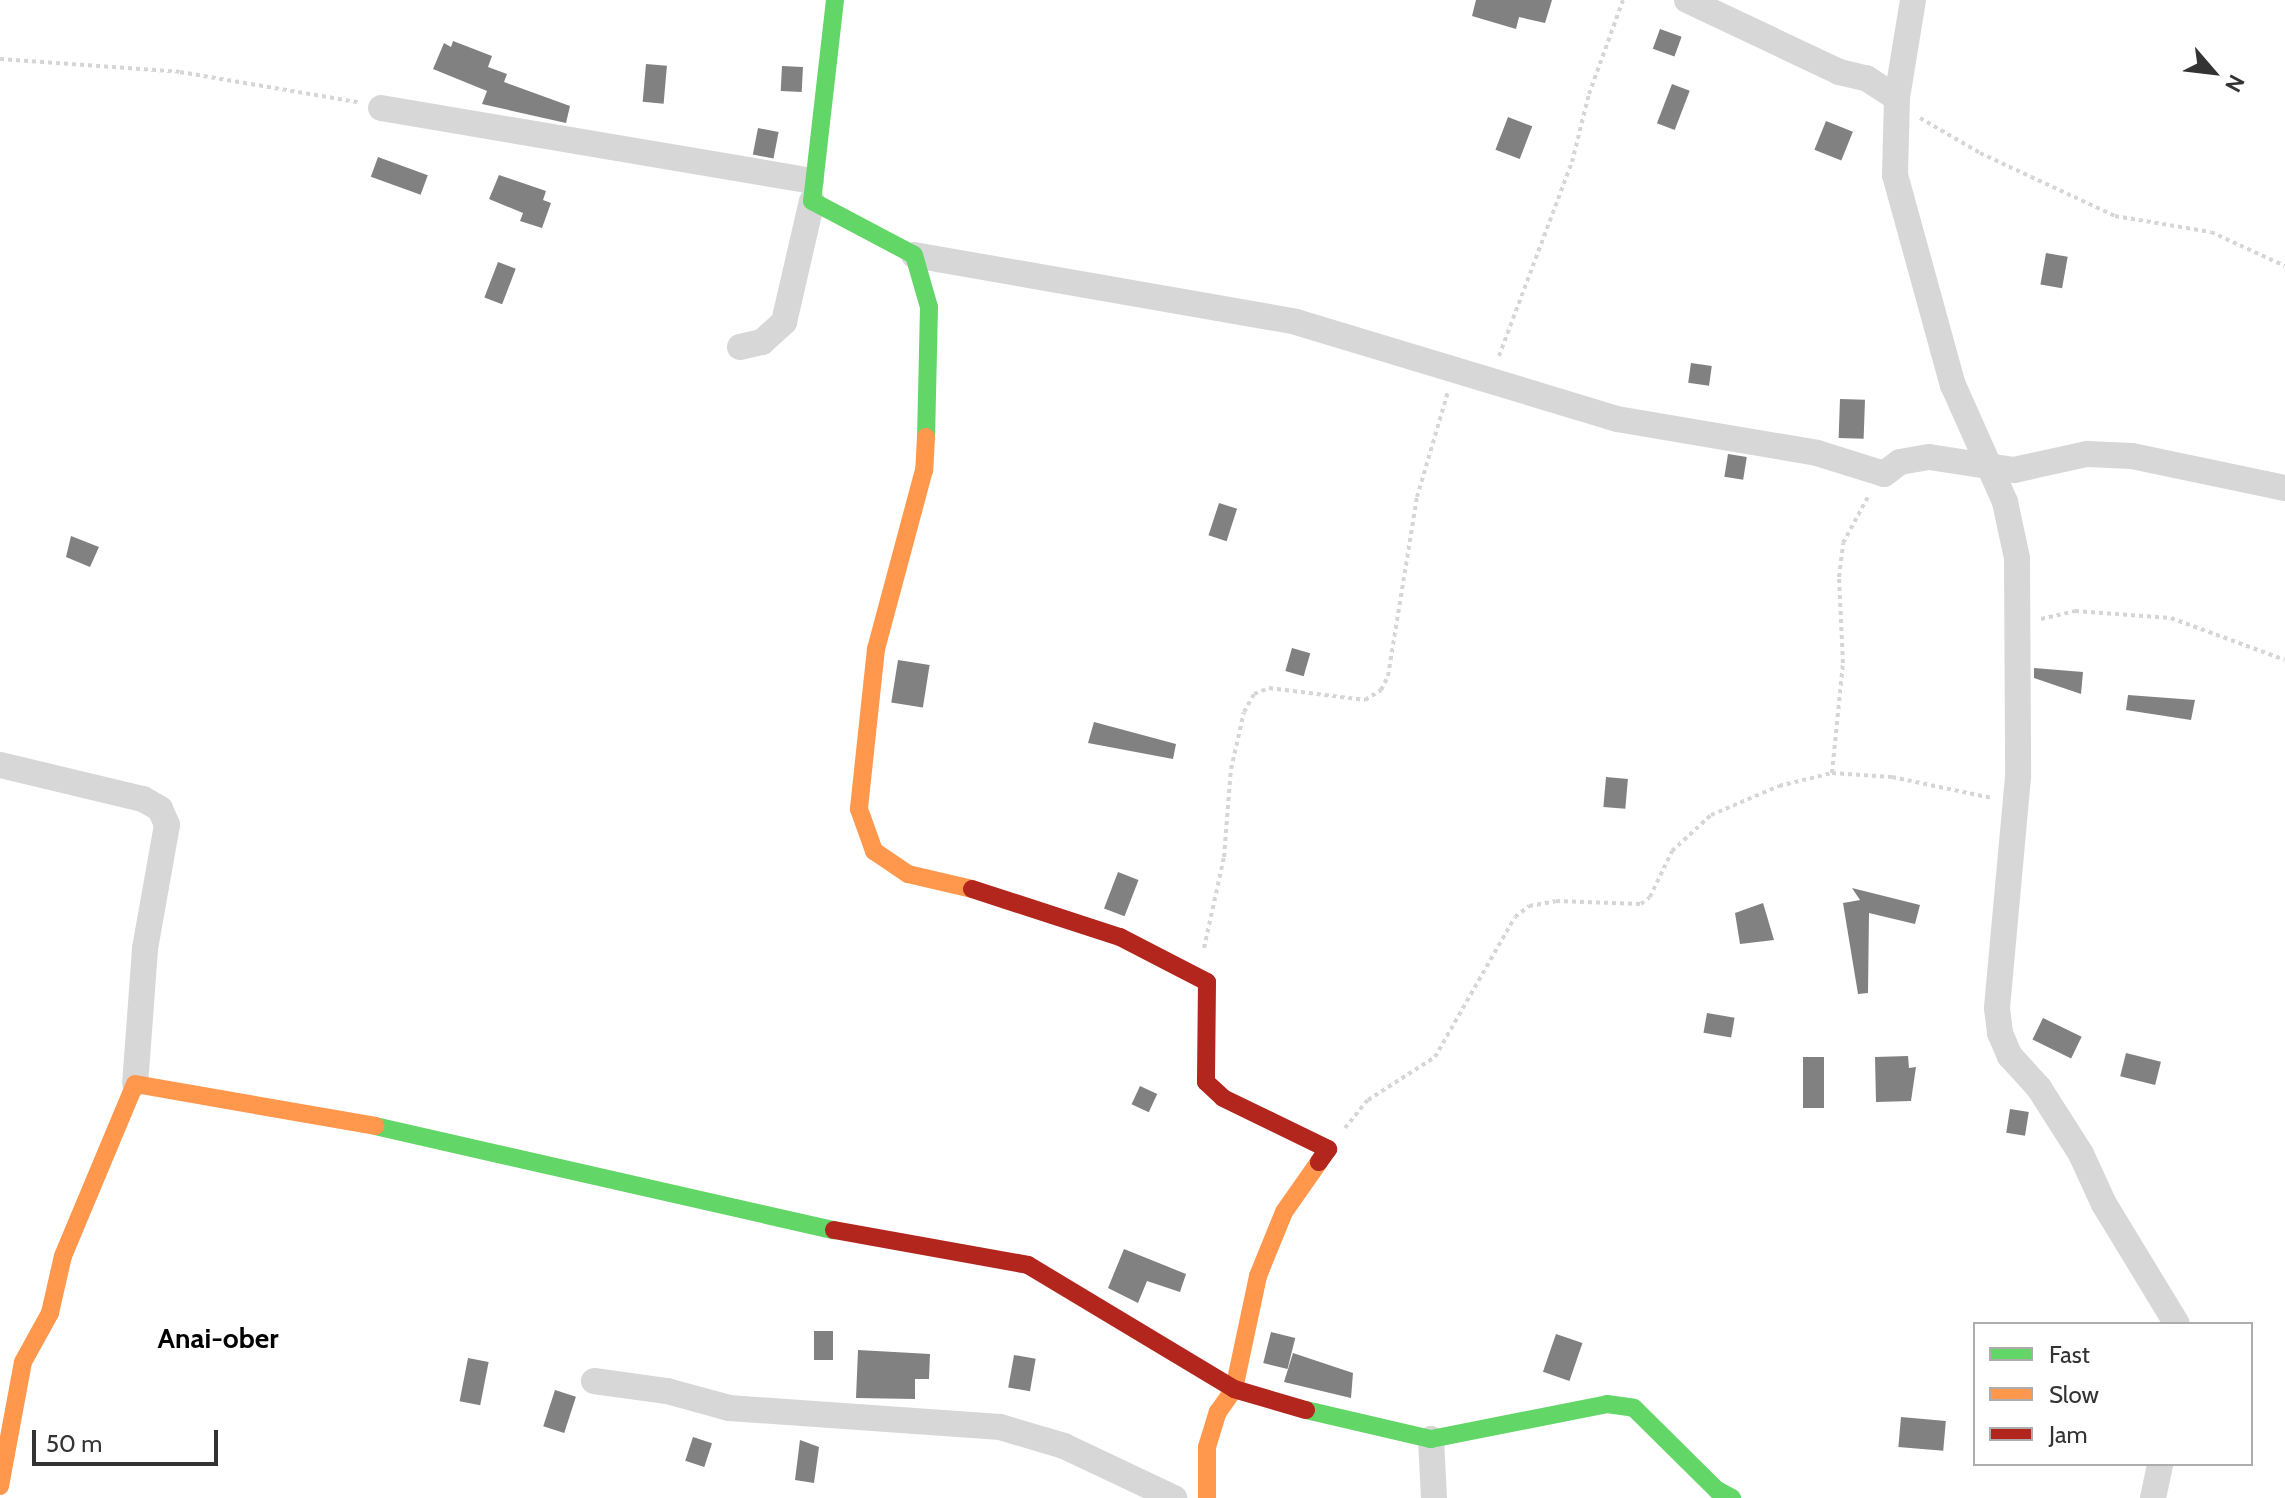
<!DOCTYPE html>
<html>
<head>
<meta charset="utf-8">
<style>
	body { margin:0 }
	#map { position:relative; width:2285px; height:1498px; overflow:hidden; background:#fff; font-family:Cabin,sans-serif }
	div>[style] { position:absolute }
	.building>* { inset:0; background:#818181; transform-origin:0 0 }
	.path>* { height:4px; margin-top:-2px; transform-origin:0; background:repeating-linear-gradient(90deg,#d6d6d6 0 4px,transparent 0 8px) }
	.street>* { height:26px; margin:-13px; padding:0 13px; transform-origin:13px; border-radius:13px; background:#d7d7d7 }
	.fast>* { height:18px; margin:-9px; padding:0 9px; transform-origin:9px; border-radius:9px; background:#63d668 }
	.slow>* { height:18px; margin:-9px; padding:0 9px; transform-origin:9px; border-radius:9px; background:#ff974d }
	.jam>* { height:18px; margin:-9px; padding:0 9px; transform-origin:9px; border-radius:9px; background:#b3261e }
	span { translate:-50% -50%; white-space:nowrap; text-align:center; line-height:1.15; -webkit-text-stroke:8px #fff; paint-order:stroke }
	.quarter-label { font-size:28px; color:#000; font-weight:700 }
	.legend { position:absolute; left:1973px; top:1322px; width:280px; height:144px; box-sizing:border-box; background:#fff; border:2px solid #adadad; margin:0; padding:10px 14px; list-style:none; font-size:24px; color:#333 }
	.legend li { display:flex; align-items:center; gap:16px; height:40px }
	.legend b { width:40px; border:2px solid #adadad }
	.north { position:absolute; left:2173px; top:32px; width:80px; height:80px; -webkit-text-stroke:6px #fff; paint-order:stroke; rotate:118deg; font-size:22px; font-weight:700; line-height:32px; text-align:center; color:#333 }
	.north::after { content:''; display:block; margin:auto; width:28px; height:36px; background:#333; clip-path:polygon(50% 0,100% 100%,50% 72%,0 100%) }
	.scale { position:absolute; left:32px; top:1430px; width:186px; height:36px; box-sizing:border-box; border:4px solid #333; border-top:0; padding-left:10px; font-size:24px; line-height:28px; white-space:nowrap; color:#333; -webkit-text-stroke:6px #fff; paint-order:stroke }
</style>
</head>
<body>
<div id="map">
	<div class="building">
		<div style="clip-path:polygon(1476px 0,1552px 0,1545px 23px,1519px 17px,1516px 29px,1472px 16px)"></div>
		<div style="left:1660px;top:29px;width:23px;height:21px;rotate:20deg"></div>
		<div style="clip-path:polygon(453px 41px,492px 56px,488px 67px,507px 74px,504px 82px,570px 106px,566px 123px,482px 104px,487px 91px,433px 69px,444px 43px,451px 47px)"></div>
		<div style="left:646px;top:64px;width:21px;height:38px;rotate:5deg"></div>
		<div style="left:782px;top:66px;width:21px;height:25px;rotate:3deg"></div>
		<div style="left:1672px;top:84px;width:19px;height:42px;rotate:21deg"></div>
		<div style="left:1508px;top:117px;width:26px;height:35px;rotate:21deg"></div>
		<div style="left:1826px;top:121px;width:29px;height:31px;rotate:22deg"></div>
		<div style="left:758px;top:128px;width:21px;height:27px;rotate:11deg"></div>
		<div style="left:378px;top:157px;width:53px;height:21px;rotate:20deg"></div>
		<div style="clip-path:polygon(499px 175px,546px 191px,543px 200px,551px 203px,542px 228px,520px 221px,523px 213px,489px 199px)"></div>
		<div style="left:2046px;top:253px;width:22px;height:32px;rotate:10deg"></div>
		<div style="left:498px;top:262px;width:19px;height:38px;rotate:21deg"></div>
		<div style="left:1691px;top:363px;width:21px;height:20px;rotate:8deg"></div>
		<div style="left:1840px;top:399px;width:25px;height:39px;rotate:2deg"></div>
		<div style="left:1728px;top:454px;width:19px;height:23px;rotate:9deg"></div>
		<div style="left:1219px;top:503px;width:19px;height:34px;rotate:18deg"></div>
		<div style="clip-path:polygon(71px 536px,99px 547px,90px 567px,66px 557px)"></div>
		<div style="left:1292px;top:648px;width:19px;height:24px;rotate:16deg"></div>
		<div style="left:898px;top:660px;width:32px;height:43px;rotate:9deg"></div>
		<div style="clip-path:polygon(2034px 668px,2083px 672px,2081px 694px,2034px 678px)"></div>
		<div style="clip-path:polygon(2128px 695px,2195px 700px,2191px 720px,2126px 710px)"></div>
		<div style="clip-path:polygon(1094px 722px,1176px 744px,1173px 759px,1088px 743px)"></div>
		<div style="left:1606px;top:777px;width:22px;height:30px;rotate:5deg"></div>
		<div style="left:1118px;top:872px;width:22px;height:39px;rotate:21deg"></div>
		<div style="clip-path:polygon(1852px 888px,1920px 905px,1915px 924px,1869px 913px,1868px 993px,1858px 994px,1843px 903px,1860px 900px)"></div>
		<div style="clip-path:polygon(1763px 903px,1774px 940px,1740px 944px,1735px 913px)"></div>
		<div style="left:1707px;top:1013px;width:28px;height:20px;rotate:10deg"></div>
		<div style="left:2043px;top:1018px;width:43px;height:24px;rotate:26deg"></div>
		<div style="left:2126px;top:1053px;width:36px;height:24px;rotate:14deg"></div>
		<div style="clip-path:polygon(1908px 1056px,1909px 1068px,1916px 1067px,1911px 1101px,1876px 1102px,1875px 1057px)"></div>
		<div style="left:1803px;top:1057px;width:21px;height:51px"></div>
		<div style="left:1140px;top:1086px;width:19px;height:20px;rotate:25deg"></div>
		<div style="left:2010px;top:1109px;width:19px;height:24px;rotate:9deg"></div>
		<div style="clip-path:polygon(1124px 1249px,1186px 1274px,1180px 1292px,1147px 1281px,1138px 1303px,1108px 1288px)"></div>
		<div style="left:814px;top:1331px;width:19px;height:29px"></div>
		<div style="left:1271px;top:1332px;width:25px;height:32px;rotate:14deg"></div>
		<div style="left:1556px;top:1334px;width:28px;height:40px;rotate:19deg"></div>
		<div style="clip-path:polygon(858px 1350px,930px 1354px,929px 1379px,915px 1379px,915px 1399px,856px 1398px)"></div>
		<div style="clip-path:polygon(1293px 1353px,1353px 1373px,1351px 1398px,1284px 1382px)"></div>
		<div style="left:1014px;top:1355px;width:22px;height:33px;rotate:10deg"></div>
		<div style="left:468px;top:1358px;width:21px;height:44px;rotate:11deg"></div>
		<div style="left:555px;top:1390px;width:22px;height:38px;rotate:18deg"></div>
		<div style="left:1901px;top:1417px;width:45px;height:30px;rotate:5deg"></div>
		<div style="left:693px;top:1437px;width:20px;height:25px;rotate:18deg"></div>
		<div style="clip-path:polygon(800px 1440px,819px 1447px,814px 1483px,795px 1480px)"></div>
	</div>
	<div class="path">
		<div style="left:0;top:59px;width:180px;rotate:4.1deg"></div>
		<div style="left:180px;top:72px;width:181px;rotate:9.6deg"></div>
		<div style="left:1920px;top:118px;width:69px;rotate:30.3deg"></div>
		<div style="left:1980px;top:153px;width:149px;rotate:25deg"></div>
		<div style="left:2115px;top:216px;width:97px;rotate:9.5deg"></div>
		<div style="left:2211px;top:232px;width:81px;rotate:24.7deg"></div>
		<div style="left:1499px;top:356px;width:207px;rotate:-69.4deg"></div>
		<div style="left:1572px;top:162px;width:70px;rotate:-76deg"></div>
		<div style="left:1589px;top:94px;width:100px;rotate:-70.1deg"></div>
		<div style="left:2041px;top:619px;width:35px;rotate:-13deg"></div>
		<div style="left:2075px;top:611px;width:96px;rotate:4.2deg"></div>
		<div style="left:2171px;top:618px;width:121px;rotate:20.2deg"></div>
		<div style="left:1832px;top:773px;width:111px;rotate:-84.3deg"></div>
		<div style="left:1843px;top:663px;width:86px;rotate:-92.7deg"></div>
		<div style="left:1839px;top:577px;width:34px;rotate:-83deg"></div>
		<div style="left:1843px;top:543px;width:55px;rotate:-61.6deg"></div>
		<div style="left:1204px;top:948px;width:93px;rotate:-77.6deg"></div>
		<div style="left:1224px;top:857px;width:88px;rotate:-85.5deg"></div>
		<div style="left:1231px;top:769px;width:58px;rotate:-77.2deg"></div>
		<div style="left:1244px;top:712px;width:21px;rotate:-61deg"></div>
		<div style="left:1254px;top:694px;width:16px;rotate:-22deg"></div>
		<div style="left:1269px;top:688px;width:97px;rotate:7.1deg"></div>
		<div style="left:1365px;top:700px;width:19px;rotate:-32deg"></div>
		<div style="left:1381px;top:690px;width:16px;rotate:-63deg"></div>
		<div style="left:1388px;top:676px;width:181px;rotate:-80.8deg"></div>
		<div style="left:1417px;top:497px;width:109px;rotate:-73.6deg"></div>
		<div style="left:1345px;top:1128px;width:36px;rotate:-51deg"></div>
		<div style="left:1368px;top:1100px;width:80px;rotate:-32.7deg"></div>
		<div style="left:1435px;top:1057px;width:161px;rotate:-60.3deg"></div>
		<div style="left:1515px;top:917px;width:18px;rotate:-38deg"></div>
		<div style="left:1529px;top:906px;width:27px;rotate:-10deg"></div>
		<div style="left:1556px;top:901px;width:85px;rotate:2deg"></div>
		<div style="left:1641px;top:904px;width:11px;rotate:-38deg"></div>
		<div style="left:1650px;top:897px;width:51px;rotate:-64.4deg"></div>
		<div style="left:1672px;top:851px;width:53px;rotate:-42.7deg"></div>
		<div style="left:1711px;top:815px;width:74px;rotate:-23.1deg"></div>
		<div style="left:1779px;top:786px;width:55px;rotate:-13.8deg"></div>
		<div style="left:1832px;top:773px;width:60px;rotate:3.8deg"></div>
		<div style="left:1892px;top:777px;width:102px;rotate:11.9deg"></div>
	</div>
	<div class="street">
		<div style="left:1687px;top:0;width:168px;rotate:25.3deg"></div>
		<div style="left:1839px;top:72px;width:28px;rotate:13deg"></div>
		<div style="left:1866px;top:78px;width:37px;rotate:33deg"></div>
		<div style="left:1913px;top:0;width:99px;rotate:99.3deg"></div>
		<div style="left:1897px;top:98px;width:77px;rotate:91.5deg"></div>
		<div style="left:1895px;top:175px;width:218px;rotate:74.6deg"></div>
		<div style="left:1953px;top:385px;width:128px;rotate:66deg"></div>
		<div style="left:2005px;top:502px;width:57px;rotate:77.9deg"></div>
		<div style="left:2017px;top:558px;width:219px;rotate:89.7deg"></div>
		<div style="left:2018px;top:777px;width:232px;rotate:95.2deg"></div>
		<div style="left:1997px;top:1008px;width:25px;rotate:83deg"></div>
		<div style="left:2000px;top:1033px;width:25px;rotate:67deg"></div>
		<div style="left:2010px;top:1056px;width:43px;rotate:47.8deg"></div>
		<div style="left:2039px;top:1088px;width:78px;rotate:57.5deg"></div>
		<div style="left:2081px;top:1154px;width:55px;rotate:65.3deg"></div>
		<div style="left:2104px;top:1204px;width:140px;rotate:58.7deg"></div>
		<div style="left:381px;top:108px;width:436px;rotate:9.6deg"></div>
		<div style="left:914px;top:255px;width:388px;rotate:9.9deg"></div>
		<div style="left:1296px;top:322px;width:335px;rotate:16.8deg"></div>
		<div style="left:1617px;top:419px;width:203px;rotate:9.6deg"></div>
		<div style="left:1817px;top:453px;width:70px;rotate:17.4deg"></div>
		<div style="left:1884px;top:474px;width:20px;rotate:-37deg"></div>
		<div style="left:1900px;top:462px;width:29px;rotate:-10deg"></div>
		<div style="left:1929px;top:457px;width:86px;rotate:8.7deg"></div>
		<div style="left:2014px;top:470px;width:75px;rotate:-12.4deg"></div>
		<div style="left:2087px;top:454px;width:45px;rotate:2.5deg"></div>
		<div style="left:2132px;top:456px;width:156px;rotate:11.8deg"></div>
		<div style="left:740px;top:347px;width:23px;rotate:-13deg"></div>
		<div style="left:762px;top:342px;width:30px;rotate:-42deg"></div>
		<div style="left:784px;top:322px;width:124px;rotate:-77deg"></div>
		<div style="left:0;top:765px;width:147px;rotate:13.4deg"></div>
		<div style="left:143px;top:799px;width:20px;rotate:30deg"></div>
		<div style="left:160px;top:809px;width:17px;rotate:66deg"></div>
		<div style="left:167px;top:825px;width:126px;rotate:100.1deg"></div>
		<div style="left:145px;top:949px;width:135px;rotate:94.2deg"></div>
		<div style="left:594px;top:1381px;width:74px;rotate:7.8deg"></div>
		<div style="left:667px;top:1391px;width:64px;rotate:15.3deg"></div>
		<div style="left:729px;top:1408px;width:272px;rotate:4deg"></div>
		<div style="left:1000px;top:1427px;width:67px;rotate:16.5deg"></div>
		<div style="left:1064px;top:1446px;width:122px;rotate:25.3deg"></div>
		<div style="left:1431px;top:1439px;width:59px;rotate:87.1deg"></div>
		<div style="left:2153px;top:1498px;width:35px;rotate:-78deg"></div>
	</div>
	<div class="fast">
		<div style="left:835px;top:0;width:202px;rotate:96.5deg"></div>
		<div style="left:812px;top:201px;width:115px;rotate:27.9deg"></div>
		<div style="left:914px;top:255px;width:54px;rotate:73.9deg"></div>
		<div style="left:929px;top:307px;width:130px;rotate:91.3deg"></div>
		<div style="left:375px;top:1126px;width:471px;rotate:12.8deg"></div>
		<div style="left:1306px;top:1410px;width:128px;rotate:13.1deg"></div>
		<div style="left:1431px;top:1439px;width:179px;rotate:-11.2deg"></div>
		<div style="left:1607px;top:1404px;width:27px;rotate:8deg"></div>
		<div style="left:1634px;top:1408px;width:117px;rotate:44.7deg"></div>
		<div style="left:1717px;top:1490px;width:17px;rotate:28deg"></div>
	</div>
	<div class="slow">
		<div style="left:926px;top:437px;width:33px;rotate:93deg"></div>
		<div style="left:924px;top:470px;width:185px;rotate:105deg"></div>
		<div style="left:876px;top:649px;width:161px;rotate:96.1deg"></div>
		<div style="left:859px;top:809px;width:45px;rotate:70.3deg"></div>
		<div style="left:874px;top:851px;width:41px;rotate:34.1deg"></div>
		<div style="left:908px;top:874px;width:66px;rotate:13.2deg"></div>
		<div style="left:0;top:1486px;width:126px;rotate:-79.5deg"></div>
		<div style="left:23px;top:1362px;width:56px;rotate:-61.1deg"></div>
		<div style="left:50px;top:1313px;width:58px;rotate:-77.2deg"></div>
		<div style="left:63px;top:1256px;width:186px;rotate:-67.3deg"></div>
		<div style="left:135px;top:1084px;width:244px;rotate:9.9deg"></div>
		<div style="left:1207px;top:1498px;width:51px;rotate:-90deg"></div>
		<div style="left:1207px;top:1447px;width:37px;rotate:-73deg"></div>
		<div style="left:1218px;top:1412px;width:28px;rotate:-55deg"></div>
		<div style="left:1234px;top:1389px;width:116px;rotate:-78deg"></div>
		<div style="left:1258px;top:1276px;width:69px;rotate:-67.9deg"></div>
		<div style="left:1284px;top:1212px;width:61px;rotate:-55deg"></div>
	</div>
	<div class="jam">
		<div style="left:972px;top:889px;width:156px;rotate:18deg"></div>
		<div style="left:1120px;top:937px;width:98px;rotate:27.3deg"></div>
		<div style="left:1207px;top:982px;width:100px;rotate:90.6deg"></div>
		<div style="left:1206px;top:1082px;width:23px;rotate:43deg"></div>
		<div style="left:1223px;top:1098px;width:117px;rotate:25.9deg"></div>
		<div style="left:1328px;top:1149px;width:16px;rotate:125deg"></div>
		<div style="left:834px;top:1230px;width:197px;rotate:10.2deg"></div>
		<div style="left:1028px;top:1265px;width:240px;rotate:31deg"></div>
		<div style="left:1234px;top:1389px;width:75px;rotate:16.3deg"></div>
	</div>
	<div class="quarter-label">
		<span style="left:218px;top:1338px">Anai-ober</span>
	</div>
	<ul class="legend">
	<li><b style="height:10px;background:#63d668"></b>Fast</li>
	<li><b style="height:10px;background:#ff974d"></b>Slow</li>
	<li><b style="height:10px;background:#b3261e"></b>Jam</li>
	</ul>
	<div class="north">N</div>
	<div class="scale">50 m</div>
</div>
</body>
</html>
